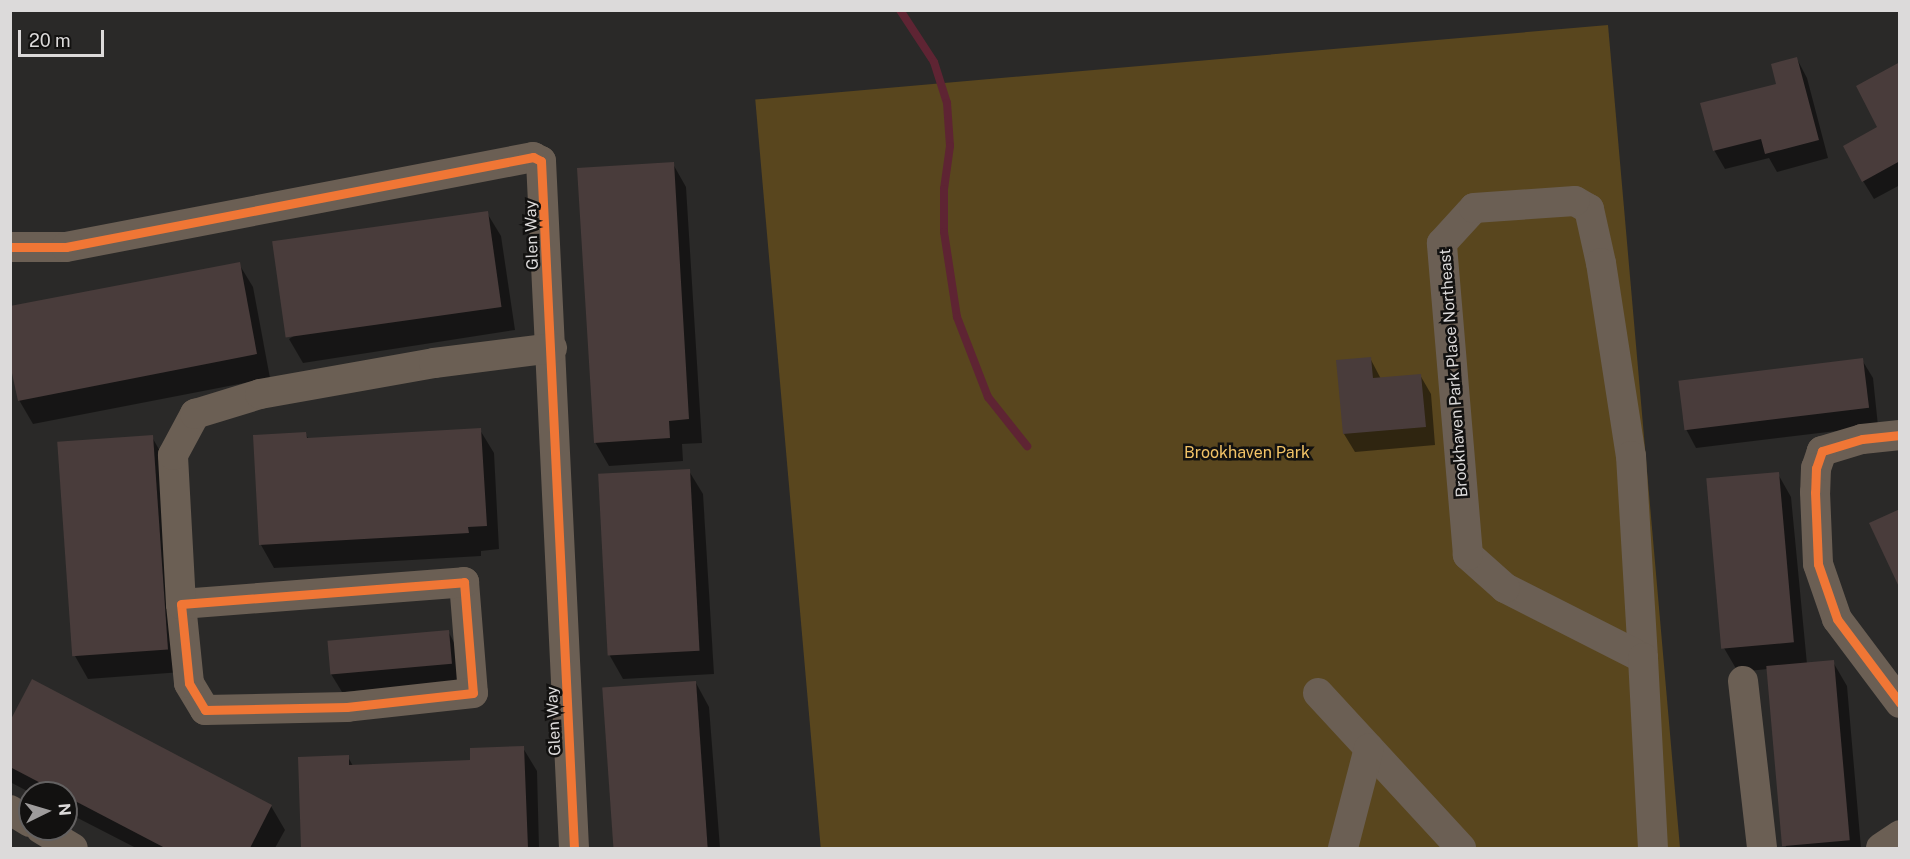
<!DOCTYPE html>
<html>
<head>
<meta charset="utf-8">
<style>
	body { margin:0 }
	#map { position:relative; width:1910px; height:859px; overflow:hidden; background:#2a2928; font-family:"Public Sans",sans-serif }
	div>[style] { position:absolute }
	.green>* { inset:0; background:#59461e; transform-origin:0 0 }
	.shadow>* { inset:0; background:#0007 }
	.stream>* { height:8px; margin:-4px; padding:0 4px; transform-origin:4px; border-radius:4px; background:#5e2433 }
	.building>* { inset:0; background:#493c3b; transform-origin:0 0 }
	.minor>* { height:30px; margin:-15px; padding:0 15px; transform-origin:15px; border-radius:15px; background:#6b5f54 }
	.cycleway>* { height:9px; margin:-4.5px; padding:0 4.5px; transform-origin:4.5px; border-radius:4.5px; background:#f07635 }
	span { translate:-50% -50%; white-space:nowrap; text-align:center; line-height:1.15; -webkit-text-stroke:5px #121110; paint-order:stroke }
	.street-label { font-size:16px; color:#dcdada }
	.park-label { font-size:16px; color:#f1c266 }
	.frame { position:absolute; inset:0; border:12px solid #dcdada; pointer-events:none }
	.north { position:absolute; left:18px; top:781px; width:60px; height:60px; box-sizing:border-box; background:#121110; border:2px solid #636161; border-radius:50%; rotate:85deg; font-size:16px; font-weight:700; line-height:24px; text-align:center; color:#dcdada }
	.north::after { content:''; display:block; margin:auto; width:21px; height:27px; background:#9e9c9c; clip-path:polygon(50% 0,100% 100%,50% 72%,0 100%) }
	.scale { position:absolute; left:18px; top:30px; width:86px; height:27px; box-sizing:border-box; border:3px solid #dcdada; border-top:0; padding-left:8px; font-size:18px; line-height:21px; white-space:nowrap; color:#dcdada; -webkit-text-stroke:4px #121110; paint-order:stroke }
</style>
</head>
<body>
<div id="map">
	<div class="green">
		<div style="left:1608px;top:25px;width:826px;height:856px;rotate:85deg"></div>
	</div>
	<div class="shadow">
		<div style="clip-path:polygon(1797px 59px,1807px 78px,1828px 158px,1777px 172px,1769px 158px,1725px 169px,1714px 150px,1778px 85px)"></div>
		<div style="clip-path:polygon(1900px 63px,1900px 185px,1874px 199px,1863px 181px)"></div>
		<div style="clip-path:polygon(673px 164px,686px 187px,702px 443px,682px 444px,683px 461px,609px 466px,595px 442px)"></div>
		<div style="clip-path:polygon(487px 213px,501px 236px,515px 330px,303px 363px,289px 339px)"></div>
		<div style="clip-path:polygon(239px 264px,253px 287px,270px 378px,33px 424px,19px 400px)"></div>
		<div style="clip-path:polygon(1370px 358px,1381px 379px,1420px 375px,1431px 394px,1435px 445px,1355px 452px,1344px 434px,1338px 361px)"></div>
		<div style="clip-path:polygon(1862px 360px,1873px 378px,1878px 426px,1696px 448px,1686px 429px)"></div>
		<div style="clip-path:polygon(480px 430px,494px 453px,499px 549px,481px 551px,481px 556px,274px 568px,261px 545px,305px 433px,309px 440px)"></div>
		<div style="clip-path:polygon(152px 437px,165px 460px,182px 672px,88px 679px,75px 656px)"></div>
		<div style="clip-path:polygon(689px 471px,703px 494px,714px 674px,623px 679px,610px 656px)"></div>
		<div style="clip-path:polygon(1778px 474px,1791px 497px,1807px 664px,1833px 662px,1847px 686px,1861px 848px,1786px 848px,1768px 669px,1738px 672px,1724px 648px)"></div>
		<div style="clip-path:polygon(448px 631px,458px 650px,461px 682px,342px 692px,331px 674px)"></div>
		<div style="clip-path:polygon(696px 683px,709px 707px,720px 848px,615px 848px,604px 690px)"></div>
		<div style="clip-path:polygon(10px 724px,271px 806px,285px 830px,275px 848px,136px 848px,66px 812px,66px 793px,31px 793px,10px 782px)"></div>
		<div style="clip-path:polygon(523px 748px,537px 771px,539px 848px,303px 848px,299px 758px,348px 757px,353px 766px,472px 762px)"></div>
	</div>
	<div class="stream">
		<div style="left:900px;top:10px;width:62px;rotate:56.8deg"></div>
		<div style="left:934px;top:62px;width:43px;rotate:72.4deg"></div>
		<div style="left:947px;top:103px;width:43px;rotate:86deg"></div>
		<div style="left:950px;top:146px;width:43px;rotate:97.9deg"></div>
		<div style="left:944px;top:189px;width:43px;rotate:90deg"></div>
		<div style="left:944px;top:232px;width:86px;rotate:81.3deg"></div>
		<div style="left:957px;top:317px;width:86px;rotate:68.8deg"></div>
		<div style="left:988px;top:397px;width:63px;rotate:51.5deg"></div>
	</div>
	<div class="building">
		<div style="clip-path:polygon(1797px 57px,1819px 140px,1765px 154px,1761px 139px,1713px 151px,1700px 103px,1776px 84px,1771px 64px)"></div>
		<div style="clip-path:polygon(1900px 62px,1900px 161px,1862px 182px,1843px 146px,1877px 127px,1856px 86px)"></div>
		<div style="clip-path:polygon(674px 162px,689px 419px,669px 421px,670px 438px,594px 443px,577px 168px)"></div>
		<div style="left:488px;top:211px;width:97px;height:218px;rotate:82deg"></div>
		<div style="clip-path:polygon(240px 262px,257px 354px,18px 401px,10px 364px,10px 306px)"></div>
		<div style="clip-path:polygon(1371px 357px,1373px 378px,1421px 374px,1426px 427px,1343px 434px,1336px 360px)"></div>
		<div style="left:1863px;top:358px;width:50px;height:186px;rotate:83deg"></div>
		<div style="clip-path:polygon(481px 428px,487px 526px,468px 527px,469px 533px,259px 545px,253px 435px,306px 432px,307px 438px)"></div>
		<div style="left:153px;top:435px;width:215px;height:96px;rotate:86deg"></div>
		<div style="left:690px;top:469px;width:182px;height:92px;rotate:87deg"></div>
		<div style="left:1779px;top:472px;width:171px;height:73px;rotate:85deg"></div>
		<div style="clip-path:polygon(1900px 509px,1900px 589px,1869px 523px)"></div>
		<div style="left:449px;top:630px;width:34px;height:122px;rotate:85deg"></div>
		<div style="left:1834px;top:660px;width:181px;height:68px;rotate:85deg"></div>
		<div style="clip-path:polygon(32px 679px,272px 805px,250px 848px,165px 848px,10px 767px,10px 721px)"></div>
		<div style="left:696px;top:681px;width:168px;height:94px;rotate:86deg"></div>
		<div style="clip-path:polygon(524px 746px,528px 848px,301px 848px,298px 757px,349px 755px,349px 765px,470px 760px,470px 748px)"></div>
	</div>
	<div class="minor">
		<div style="left:1575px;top:201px;width:16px;rotate:30deg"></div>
		<div style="left:1589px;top:209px;width:55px;rotate:77.5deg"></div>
		<div style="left:1601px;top:263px;width:195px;rotate:81.2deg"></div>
		<div style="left:1631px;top:456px;width:202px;rotate:86.6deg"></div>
		<div style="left:1643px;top:658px;width:155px;rotate:-153.1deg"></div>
		<div style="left:1505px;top:588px;width:50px;rotate:-138.3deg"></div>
		<div style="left:1468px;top:555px;width:313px;rotate:-94.8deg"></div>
		<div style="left:1442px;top:243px;width:47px;rotate:-47.6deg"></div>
		<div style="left:1474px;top:208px;width:101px;rotate:-4deg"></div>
		<div style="left:10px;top:247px;width:56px"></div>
		<div style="left:66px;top:247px;width:476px;rotate:-10.9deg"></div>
		<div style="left:533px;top:157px;width:9px;rotate:27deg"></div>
		<div style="left:541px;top:161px;width:688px;rotate:87.25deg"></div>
		<div style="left:1900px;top:435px;width:38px;rotate:174deg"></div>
		<div style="left:1862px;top:439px;width:42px;rotate:163.3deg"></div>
		<div style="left:1822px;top:451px;width:18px;rotate:109deg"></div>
		<div style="left:1816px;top:468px;width:24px;rotate:92deg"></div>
		<div style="left:1815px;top:492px;width:72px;rotate:87.6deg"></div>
		<div style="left:1818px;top:564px;width:58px;rotate:70.9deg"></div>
		<div style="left:1837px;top:619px;width:105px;rotate:53.1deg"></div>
		<div style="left:464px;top:582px;width:111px;rotate:85.4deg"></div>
		<div style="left:473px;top:693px;width:127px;rotate:173.7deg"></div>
		<div style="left:347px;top:707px;width:142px;rotate:178.8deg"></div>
		<div style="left:205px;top:710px;width:31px;rotate:-121deg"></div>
		<div style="left:189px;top:683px;width:79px;rotate:-95.8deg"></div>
		<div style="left:181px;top:604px;width:284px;rotate:-4.4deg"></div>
		<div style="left:181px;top:604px;width:149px;rotate:-93.1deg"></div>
		<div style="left:173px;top:455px;width:47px;rotate:-61.8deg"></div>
		<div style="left:195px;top:414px;width:68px;rotate:-17.1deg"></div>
		<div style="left:260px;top:394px;width:177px;rotate:-10.1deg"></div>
		<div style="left:434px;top:363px;width:119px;rotate:-7.2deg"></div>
		<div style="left:1643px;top:658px;width:190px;rotate:87deg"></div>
		<div style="left:1743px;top:681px;width:168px;rotate:83.5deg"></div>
		<div style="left:1318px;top:693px;width:211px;rotate:47.3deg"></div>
		<div style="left:10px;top:810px;width:23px;rotate:31deg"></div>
		<div style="left:41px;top:829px;width:37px;rotate:31deg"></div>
		<div style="left:1343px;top:848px;width:103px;rotate:-75.4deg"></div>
		<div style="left:1881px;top:848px;width:23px;rotate:-34deg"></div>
	</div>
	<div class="cycleway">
		<div style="left:10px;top:247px;width:56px"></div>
		<div style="left:66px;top:247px;width:476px;rotate:-10.9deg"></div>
		<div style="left:533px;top:157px;width:9px;rotate:27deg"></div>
		<div style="left:541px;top:161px;width:688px;rotate:87.25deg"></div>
		<div style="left:1900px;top:435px;width:38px;rotate:174deg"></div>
		<div style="left:1862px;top:439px;width:42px;rotate:163.3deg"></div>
		<div style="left:1822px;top:451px;width:18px;rotate:109deg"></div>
		<div style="left:1816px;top:468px;width:24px;rotate:92deg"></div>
		<div style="left:1815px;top:492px;width:72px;rotate:87.6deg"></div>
		<div style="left:1818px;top:564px;width:58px;rotate:70.9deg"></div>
		<div style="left:1837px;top:619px;width:105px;rotate:53.1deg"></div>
		<div style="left:464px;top:582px;width:111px;rotate:85.4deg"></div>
		<div style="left:473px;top:693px;width:127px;rotate:173.7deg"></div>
		<div style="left:347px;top:707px;width:142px;rotate:178.8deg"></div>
		<div style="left:205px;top:710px;width:31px;rotate:-121deg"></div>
		<div style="left:189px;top:683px;width:79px;rotate:-95.8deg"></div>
		<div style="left:181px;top:604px;width:284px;rotate:-4.4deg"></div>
	</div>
	<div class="street-label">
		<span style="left:532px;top:235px;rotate:-92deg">Glen Way</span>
		<span style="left:1454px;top:373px;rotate:-94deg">Brookhaven Park Place Northeast</span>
		<span style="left:554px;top:721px;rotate:-93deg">Glen Way</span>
	</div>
	<div class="park-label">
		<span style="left:1247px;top:453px">Brookhaven Park</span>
	</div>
	<div class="frame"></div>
	<div class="north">N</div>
	<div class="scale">20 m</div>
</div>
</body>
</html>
